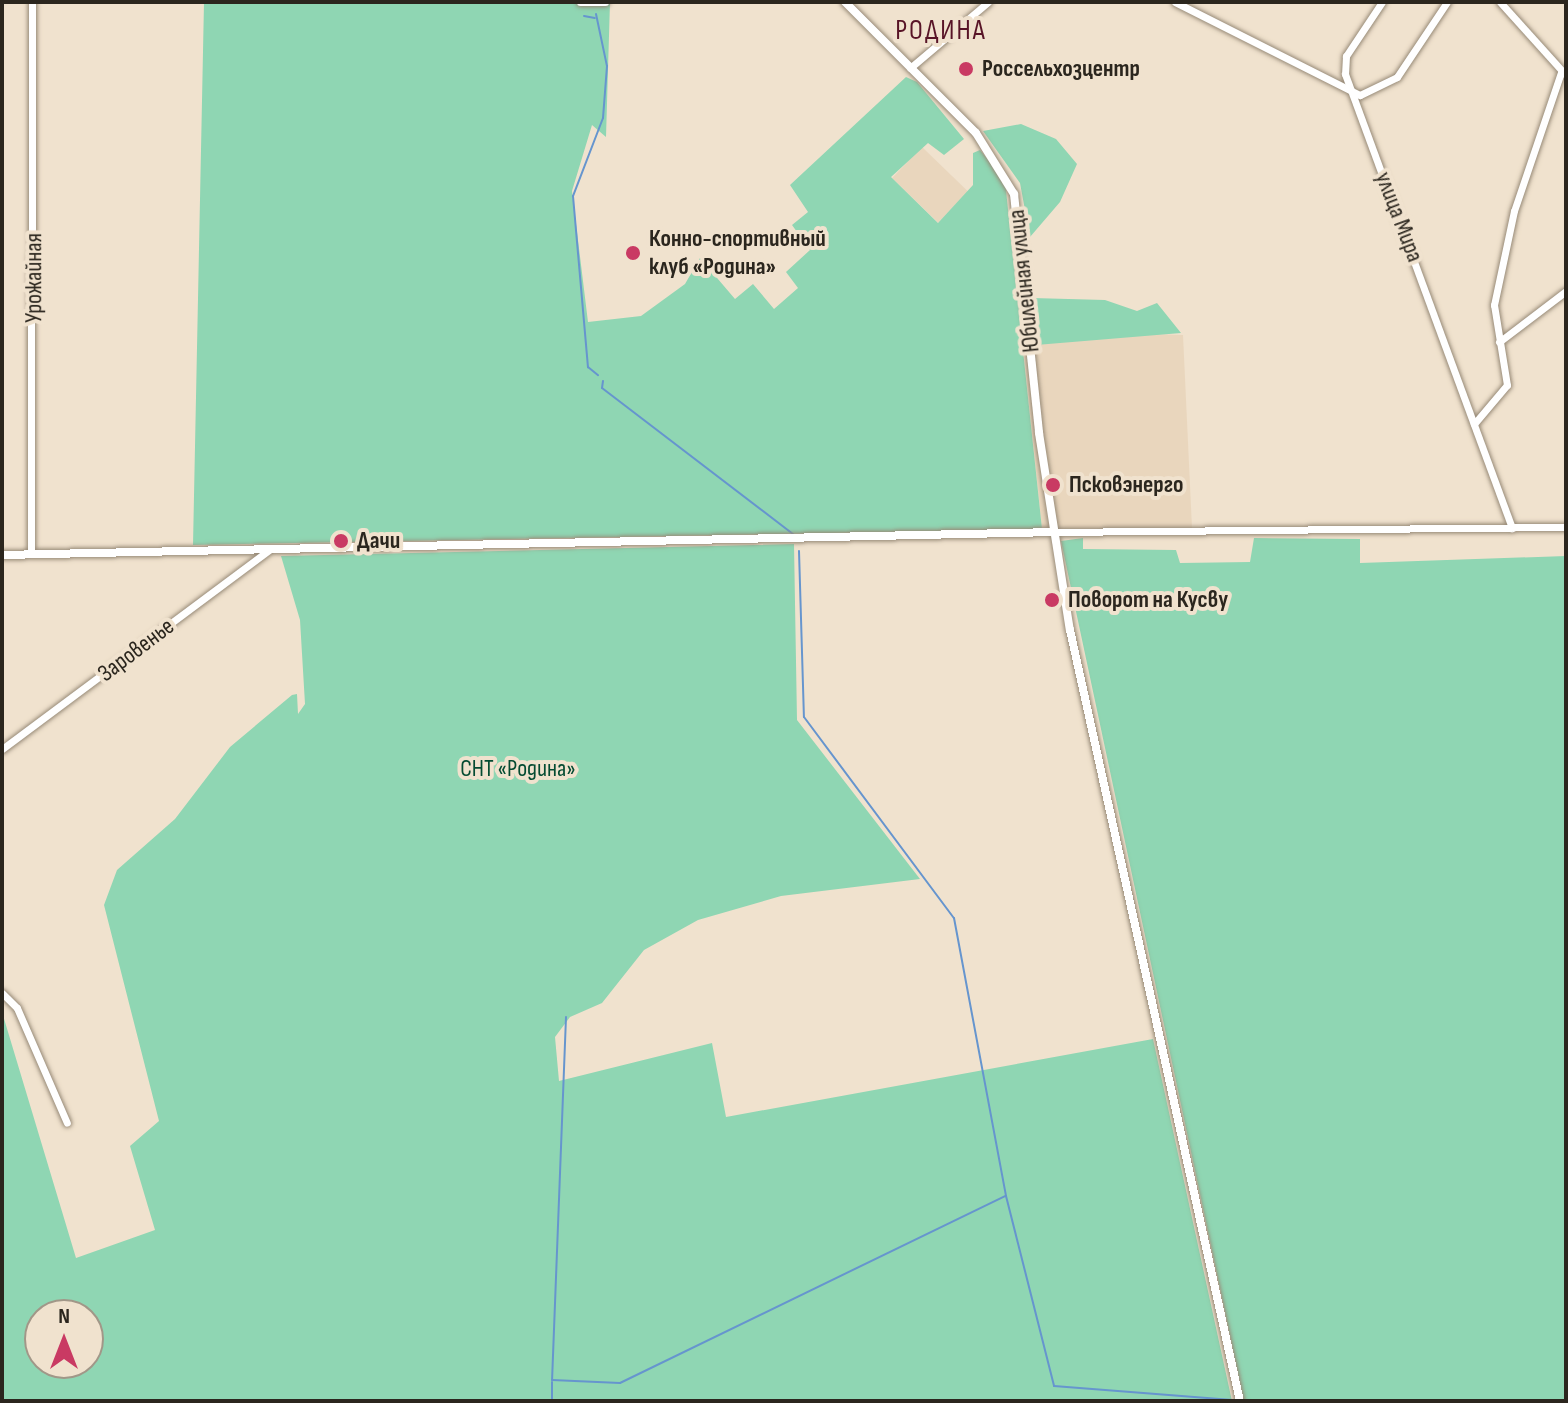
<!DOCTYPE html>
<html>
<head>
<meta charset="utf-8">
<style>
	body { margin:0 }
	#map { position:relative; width:1568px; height:1403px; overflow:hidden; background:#f0e2ce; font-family:"Sofia Sans Condensed",sans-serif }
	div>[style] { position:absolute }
	.built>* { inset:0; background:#e9d6bd; transform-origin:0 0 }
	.green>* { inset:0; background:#8fd6b3 }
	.stream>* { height:2px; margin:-1px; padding:0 1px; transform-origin:1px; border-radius:1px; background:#6695ce }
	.roads { filter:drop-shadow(0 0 2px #978a77) drop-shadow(0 0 2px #978a77) }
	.minor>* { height:7px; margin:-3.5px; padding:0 3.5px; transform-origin:3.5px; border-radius:3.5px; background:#fff }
	.tertiary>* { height:8px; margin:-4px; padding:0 4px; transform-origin:4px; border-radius:4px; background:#fff }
	.dots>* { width:22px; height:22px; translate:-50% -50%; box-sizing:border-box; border:4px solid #f0e2ce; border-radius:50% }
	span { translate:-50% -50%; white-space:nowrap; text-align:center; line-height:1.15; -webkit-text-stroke:8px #f0e2ce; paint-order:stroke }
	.poi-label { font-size:24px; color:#2b261e; font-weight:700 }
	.left { translate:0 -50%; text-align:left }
	.street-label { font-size:24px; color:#2b261e }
	.park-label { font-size:24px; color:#044b32 }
	.quarter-label { font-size:28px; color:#581427; letter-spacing:2px }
	.frame { position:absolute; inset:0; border:4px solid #2b261e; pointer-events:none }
	.north { position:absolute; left:24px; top:1299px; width:80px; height:80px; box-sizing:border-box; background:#f0e2ce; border:2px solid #a19788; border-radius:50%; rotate:0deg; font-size:22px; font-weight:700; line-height:32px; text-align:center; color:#2b261e }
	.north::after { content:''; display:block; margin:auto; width:28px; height:36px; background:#c93a63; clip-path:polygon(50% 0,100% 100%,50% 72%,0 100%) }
</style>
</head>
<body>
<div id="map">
	<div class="built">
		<div style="left:922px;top:147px;width:64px;height:43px;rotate:44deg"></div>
		<div style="clip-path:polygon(1121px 333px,1183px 335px,1192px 528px,1042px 529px,1023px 346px)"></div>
	</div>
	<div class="green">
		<div style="clip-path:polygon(204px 2px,610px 2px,606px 137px,592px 125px,572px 191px,588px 322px,641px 316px,685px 284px,700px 258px,735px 299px,753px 284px,774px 309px,798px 288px,786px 272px,810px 250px,792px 225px,808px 212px,790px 185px,906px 77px,917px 82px,964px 139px,944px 155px,928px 143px,891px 177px,938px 223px,973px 185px,973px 153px,980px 150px,1005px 181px,1042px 529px,193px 545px)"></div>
		<div style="clip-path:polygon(1021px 124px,1056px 139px,1077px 164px,1060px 202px,1030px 237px,1020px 183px,983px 131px)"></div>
		<div style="clip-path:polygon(1032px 298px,1105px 300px,1137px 311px,1157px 303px,1181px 333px,1036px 345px)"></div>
		<div style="clip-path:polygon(1083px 538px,1083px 549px,1176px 550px,1180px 563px,1250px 562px,1254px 538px,1360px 539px,1360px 563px,1566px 556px,1566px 1401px,1244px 1401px,1061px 541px)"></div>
		<div style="clip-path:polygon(evenodd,794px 544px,797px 720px,920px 879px,781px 896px,698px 920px,644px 950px,602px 1003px,570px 1017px,555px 1037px,559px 1081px,712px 1043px,726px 1117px,1153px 1039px,1232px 1401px,2px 1401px,2px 1012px,76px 1258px,155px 1230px,130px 1146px,159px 1121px,104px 905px,117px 870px,175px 819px,230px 747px,292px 695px,297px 694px,298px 714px,305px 704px,300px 620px,281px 556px,794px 544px,40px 1315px,88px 1315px,88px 1363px,40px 1363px,40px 1315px)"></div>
	</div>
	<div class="stream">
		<div style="left:569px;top:2px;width:2px;rotate:27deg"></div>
		<div style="left:596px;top:14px;width:53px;rotate:78.1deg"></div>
		<div style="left:607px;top:66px;width:52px;rotate:94.4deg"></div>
		<div style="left:603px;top:118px;width:84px;rotate:111deg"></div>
		<div style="left:573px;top:196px;width:172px;rotate:85deg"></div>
		<div style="left:588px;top:367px;width:13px;rotate:39deg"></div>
		<div style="left:584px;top:16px;width:11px;rotate:10deg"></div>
		<div style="left:603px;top:381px;width:7px;rotate:98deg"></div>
		<div style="left:602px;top:388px;width:242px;rotate:37.4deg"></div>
		<div style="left:799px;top:551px;width:166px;rotate:88.3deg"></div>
		<div style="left:804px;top:717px;width:251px;rotate:53.3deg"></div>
		<div style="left:954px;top:918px;width:283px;rotate:79.4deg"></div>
		<div style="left:1006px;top:1196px;width:196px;rotate:75.8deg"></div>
		<div style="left:1054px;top:1386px;width:179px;rotate:4.5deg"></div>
		<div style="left:566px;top:1017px;width:363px;rotate:92.2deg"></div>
		<div style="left:552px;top:1380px;width:68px;rotate:2.5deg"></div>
		<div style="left:620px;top:1383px;width:428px;rotate:-25.9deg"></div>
		<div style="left:552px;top:1401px;width:19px;rotate:-90deg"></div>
	</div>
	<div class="roads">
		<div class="minor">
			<div style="left:580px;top:2px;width:25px"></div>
			<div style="left:1175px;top:2px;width:207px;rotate:26.7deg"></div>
			<div style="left:1360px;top:95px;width:41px;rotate:-25.9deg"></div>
			<div style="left:1397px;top:77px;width:90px;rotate:-56.3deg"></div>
			<div style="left:1382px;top:2px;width:65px;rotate:123.7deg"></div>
			<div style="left:1346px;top:56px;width:18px;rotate:93deg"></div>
			<div style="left:1345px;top:74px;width:484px;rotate:69.8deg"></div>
			<div style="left:1500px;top:2px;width:96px;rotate:48deg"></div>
			<div style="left:910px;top:68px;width:102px;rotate:-40.2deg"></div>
			<div style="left:1499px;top:342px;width:84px;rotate:-37.3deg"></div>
			<div style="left:1474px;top:424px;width:51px;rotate:-49.8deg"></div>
			<div style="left:1507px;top:385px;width:81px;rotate:-99.2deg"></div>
			<div style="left:1494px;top:305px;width:96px;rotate:-78deg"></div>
			<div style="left:1514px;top:211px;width:147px;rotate:-71.3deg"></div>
			<div style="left:1052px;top:532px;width:514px;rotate:-0.56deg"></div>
			<div style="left:31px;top:554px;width:552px;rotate:-89.9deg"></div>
			<div style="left:2px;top:749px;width:333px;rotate:-36.7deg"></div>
			<div style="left:2px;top:993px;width:21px;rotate:45deg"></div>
			<div style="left:17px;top:1008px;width:125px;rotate:66.5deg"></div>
		</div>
		<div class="tertiary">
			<div style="left:845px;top:2px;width:185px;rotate:45deg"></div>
			<div style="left:976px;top:133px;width:72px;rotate:58.1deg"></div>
			<div style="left:1014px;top:194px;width:240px;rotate:84deg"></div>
			<div style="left:1039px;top:433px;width:199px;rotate:81.1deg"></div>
			<div style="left:1070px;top:630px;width:790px;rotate:77.57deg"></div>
			<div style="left:2px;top:555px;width:1050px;rotate:-1.25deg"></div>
		</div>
	</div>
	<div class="dots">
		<div style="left:966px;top:69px;background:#c93a63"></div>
		<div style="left:633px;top:253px;background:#c93a63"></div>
		<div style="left:1053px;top:485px;background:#c93a63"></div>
		<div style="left:341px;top:541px;background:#c93a63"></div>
		<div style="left:1052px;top:600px;background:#c93a63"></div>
	</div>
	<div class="poi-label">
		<span class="left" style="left:982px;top:69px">Россельхозцентр</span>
		<span class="left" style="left:649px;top:253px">Конно-спортивный<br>клуб «Родина»</span>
		<span class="left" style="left:1069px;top:485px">Псковэнерго</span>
		<span class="left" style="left:357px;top:541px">Дачи</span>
		<span class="left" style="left:1068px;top:600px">Поворот на Кусву</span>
	</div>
	<div class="street-label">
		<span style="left:1399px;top:217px;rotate:69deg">улица Мира</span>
		<span style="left:34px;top:278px;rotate:-90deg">Урожайная</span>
		<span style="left:1024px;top:281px;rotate:-96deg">Юбилейная улица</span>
		<span style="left:136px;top:650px;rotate:-37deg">Заровенье</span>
	</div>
	<div class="park-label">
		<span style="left:518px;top:769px">СНТ «Родина»</span>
	</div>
	<div class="quarter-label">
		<span style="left:941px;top:31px">РОДИНА</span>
	</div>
	<div class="frame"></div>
	<div class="north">N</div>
</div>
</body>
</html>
